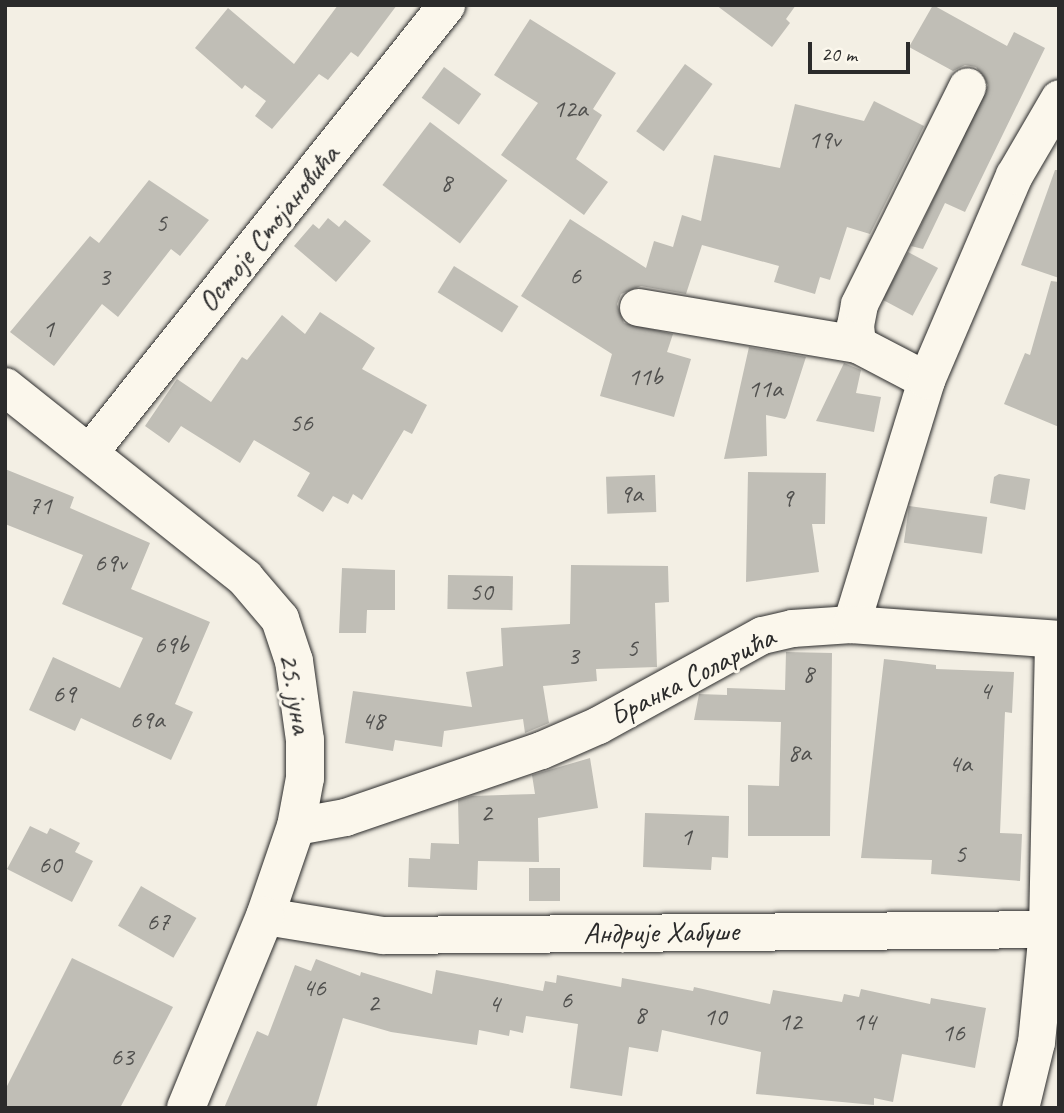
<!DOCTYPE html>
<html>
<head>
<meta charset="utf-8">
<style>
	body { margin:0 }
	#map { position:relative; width:1064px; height:1113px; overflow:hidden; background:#f3efe4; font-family:Caveat,sans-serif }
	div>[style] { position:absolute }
	.building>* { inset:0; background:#c0beb6; transform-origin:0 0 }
	.roads { filter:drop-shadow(0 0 2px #2b2b2b) drop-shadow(0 0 2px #2b2b2b) }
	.minor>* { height:37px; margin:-18.5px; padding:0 18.5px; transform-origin:18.5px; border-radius:18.5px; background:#fbf7ec }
	.tertiary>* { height:38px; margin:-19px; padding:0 19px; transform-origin:19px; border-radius:19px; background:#fbf7ec }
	span { translate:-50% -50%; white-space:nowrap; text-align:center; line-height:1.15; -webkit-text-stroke:6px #fbf7ec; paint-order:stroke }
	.number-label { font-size:26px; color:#50504e }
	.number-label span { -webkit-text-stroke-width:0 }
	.street-label { font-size:30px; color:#2b2b2b }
	.frame { position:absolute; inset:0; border:7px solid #2b2b2b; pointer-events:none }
	.scale { position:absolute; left:808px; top:42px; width:102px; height:32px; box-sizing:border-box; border:4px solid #2b2b2b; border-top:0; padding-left:9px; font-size:21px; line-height:24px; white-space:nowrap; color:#2b2b2b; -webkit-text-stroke:5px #fbf7ec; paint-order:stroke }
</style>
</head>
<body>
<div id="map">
	<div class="building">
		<div style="clip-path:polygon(338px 5px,397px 5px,358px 57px,351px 52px,328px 80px,319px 74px,272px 129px,255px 116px,266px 101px,245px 85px,242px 89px,195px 48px,228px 8px,294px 64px)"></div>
		<div style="clip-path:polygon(716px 5px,796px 5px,786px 19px,790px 23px,772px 47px)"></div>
		<div style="clip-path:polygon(933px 5px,1007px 46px,1014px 32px,1045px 48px,965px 212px,945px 203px,923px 249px,911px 246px,988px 85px,976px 67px,965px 65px,953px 71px,909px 47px)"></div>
		<div style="clip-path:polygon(530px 19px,616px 73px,593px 109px,602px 115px,576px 159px,608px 182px,584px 215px,501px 155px,538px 103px,494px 75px)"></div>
		<div style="left:685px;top:64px;width:34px;height:83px;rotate:36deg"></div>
		<div style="left:444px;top:67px;width:46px;height:38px;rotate:36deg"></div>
		<div style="clip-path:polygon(874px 101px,924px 126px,870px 234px,847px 227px,830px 280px,820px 277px,815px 294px,774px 282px,779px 266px,702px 245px,686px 294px,641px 286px,621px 294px,617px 304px,624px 323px,673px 334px,667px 352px,691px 359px,674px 417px,600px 396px,612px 354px,521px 296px,570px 219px,646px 268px,654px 241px,673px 247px,682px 215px,701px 221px,714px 155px,780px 168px,795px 104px,864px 121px)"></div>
		<div style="left:430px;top:122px;width:97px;height:79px;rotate:37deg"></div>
		<div style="clip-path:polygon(1055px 170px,1059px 170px,1059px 278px,1021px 265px)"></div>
		<div style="clip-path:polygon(149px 180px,209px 220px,180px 256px,171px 249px,118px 317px,102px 304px,54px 366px,10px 332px,90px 236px,99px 243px)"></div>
		<div style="clip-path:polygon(328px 218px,339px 227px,345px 220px,371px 241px,336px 282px,294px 246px,313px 224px,319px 229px)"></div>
		<div style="left:908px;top:252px;width:34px;height:54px;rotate:28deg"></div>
		<div style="left:454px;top:266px;width:76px;height:31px;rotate:32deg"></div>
		<div style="clip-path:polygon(1051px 281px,1059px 282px,1059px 427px,1004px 404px,1025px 353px,1030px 355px)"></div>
		<div style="clip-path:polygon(320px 312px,375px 348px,362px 369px,427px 405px,412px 434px,404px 430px,362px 500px,353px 494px,348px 504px,333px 496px,323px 512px,297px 496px,310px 473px,254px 440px,240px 463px,181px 426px,169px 443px,145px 426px,177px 379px,211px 402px,242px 357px,247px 360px,282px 315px,305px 334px)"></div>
		<div style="clip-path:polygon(749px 347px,806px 357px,787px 416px,785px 419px,766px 415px,767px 456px,724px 459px)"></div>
		<div style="clip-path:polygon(844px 363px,861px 370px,856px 393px,881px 397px,874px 432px,816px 421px)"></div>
		<div style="clip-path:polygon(5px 469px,74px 497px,70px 508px,150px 543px,131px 589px,210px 622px,175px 704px,193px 712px,171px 760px,81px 718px,75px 731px,29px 710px,53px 657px,120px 688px,143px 638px,62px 604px,83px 555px,5px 524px)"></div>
		<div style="clip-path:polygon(748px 472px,826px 473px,825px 524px,812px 524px,819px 572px,746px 582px)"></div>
		<div style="clip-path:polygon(999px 474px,1030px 479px,1025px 510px,990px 503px,994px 477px)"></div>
		<div style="left:655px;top:475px;width:37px;height:49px;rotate:88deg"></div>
		<div style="left:909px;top:506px;width:79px;height:37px;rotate:8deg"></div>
		<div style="clip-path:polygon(571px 565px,668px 566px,669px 602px,655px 603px,657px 667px,596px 669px,597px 681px,543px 686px,549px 723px,525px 733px,523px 719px,444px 731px,442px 747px,395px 740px,393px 751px,345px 743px,353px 691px,472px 707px,466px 672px,503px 666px,501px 628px,570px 624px)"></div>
		<div style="clip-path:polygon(342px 568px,395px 570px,395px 610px,367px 610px,366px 633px,339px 633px)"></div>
		<div style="left:448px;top:575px;width:65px;height:34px;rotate:1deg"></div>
		<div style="clip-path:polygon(786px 652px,832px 653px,830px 836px,748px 836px,748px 785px,779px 786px,781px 722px,694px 720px,699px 694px,727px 695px,727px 688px,785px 690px)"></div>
		<div style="clip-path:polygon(884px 659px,936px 665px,936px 669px,1014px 672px,1012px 713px,1005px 712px,1000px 833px,1022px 834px,1020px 881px,931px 874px,932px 860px,861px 858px)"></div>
		<div style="clip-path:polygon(590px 758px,598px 808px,538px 818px,539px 862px,478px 861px,477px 890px,408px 887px,409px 858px,430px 859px,431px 843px,459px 844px,458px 800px,472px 796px,535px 794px,532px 775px)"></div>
		<div style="clip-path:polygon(645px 813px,729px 816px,728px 858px,712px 857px,711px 870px,643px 867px)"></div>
		<div style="clip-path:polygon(30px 826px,47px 834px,50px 828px,80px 843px,75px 852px,93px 861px,72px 902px,7px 869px)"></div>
		<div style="left:529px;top:868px;width:31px;height:33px"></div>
		<div style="left:141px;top:886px;width:64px;height:46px;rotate:30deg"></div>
		<div style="clip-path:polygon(72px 958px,173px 1007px,120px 1108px,5px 1108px,5px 1090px)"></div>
		<div style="clip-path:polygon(316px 959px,360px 976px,361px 972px,432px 994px,436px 970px,543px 991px,545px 981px,556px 983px,557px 975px,621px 987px,622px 978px,693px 991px,694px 987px,770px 1004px,773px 990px,842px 1002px,844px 994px,859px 997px,861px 989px,930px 1004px,931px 998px,986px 1008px,975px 1068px,902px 1054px,893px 1102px,874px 1098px,874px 1105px,756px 1094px,761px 1052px,662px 1030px,658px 1052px,629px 1047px,622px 1096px,570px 1088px,578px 1024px,526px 1016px,523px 1033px,510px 1030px,509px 1036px,479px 1030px,477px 1045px,391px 1032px,343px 1018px,316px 1108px,224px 1108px,257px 1031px,268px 1036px,295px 965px,311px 971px)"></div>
	</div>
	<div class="roads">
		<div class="minor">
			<div style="left:638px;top:307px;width:222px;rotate:9.6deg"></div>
			<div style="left:926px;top:380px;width:78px;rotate:-152.4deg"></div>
			<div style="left:857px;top:344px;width:19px;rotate:-96deg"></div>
			<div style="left:855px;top:325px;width:21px;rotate:-79deg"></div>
			<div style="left:859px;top:304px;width:243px;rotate:-63.6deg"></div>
			<div style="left:90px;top:451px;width:571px;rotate:-51.4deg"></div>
			<div style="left:851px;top:624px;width:255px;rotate:-72.9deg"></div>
			<div style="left:926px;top:380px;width:223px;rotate:-66.8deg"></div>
			<div style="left:1014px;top:175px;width:89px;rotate:-59.7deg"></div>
			<div style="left:296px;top:826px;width:50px;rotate:-10.4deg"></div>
			<div style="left:345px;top:817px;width:207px;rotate:-18.9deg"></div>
			<div style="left:541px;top:750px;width:62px;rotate:-23.7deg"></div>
			<div style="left:598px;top:725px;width:187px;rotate:-28.8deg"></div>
			<div style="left:762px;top:635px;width:31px;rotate:-13deg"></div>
			<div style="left:792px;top:628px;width:59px;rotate:-3.9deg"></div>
			<div style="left:851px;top:624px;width:209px;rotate:4.1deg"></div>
			<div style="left:265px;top:916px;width:119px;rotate:9.2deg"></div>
			<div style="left:382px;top:935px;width:677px;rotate:-0.51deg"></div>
			<div style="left:1020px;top:1108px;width:68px;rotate:-76.4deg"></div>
			<div style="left:1036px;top:1042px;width:114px;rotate:-84.4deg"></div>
			<div style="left:1047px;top:929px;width:290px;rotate:-88.8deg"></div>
		</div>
		<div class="tertiary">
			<div style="left:5px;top:387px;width:307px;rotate:38.5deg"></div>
			<div style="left:245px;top:578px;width:54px;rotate:49.5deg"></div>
			<div style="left:280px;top:619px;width:44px;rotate:71.6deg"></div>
			<div style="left:294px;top:661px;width:80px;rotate:82.1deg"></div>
			<div style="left:305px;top:740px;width:38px;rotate:90deg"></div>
			<div style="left:305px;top:778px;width:49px;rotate:100.6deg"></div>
			<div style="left:296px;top:826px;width:95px;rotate:109deg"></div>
			<div style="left:265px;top:916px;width:208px;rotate:112.4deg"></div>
		</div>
	</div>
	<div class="number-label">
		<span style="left:570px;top:109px">12a</span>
		<span style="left:824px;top:140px">19v</span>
		<span style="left:446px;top:183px">8</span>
		<span style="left:161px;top:223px">5</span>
		<span style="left:575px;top:276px">6</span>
		<span style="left:104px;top:277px">3</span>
		<span style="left:48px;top:329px">1</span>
		<span style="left:645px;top:377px">11b</span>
		<span style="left:765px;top:389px">11a</span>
		<span style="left:301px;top:423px">56</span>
		<span style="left:631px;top:494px">9a</span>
		<span style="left:787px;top:498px">9</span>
		<span style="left:40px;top:506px">71</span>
		<span style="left:110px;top:563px">69v</span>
		<span style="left:481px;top:592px">50</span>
		<span style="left:171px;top:645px">69b</span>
		<span style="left:632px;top:648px">5</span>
		<span style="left:573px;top:656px">3</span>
		<span style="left:808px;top:674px">8</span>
		<span style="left:985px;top:691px">4</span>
		<span style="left:64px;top:694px">69</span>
		<span style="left:147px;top:720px">69a</span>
		<span style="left:373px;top:721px">48</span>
		<span style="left:799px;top:753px">8a</span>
		<span style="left:960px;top:764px">4a</span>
		<span style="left:486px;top:813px">2</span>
		<span style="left:686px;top:837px">1</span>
		<span style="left:960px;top:854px">5</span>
		<span style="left:50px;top:865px">60</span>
		<span style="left:158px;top:922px">67</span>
		<span style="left:314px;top:988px">46</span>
		<span style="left:566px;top:1000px">6</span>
		<span style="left:373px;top:1003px">2</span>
		<span style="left:494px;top:1004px">4</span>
		<span style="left:640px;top:1015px">8</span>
		<span style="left:715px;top:1017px">10</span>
		<span style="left:790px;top:1022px">12</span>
		<span style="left:864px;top:1022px">14</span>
		<span style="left:953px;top:1033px">16</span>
		<span style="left:122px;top:1057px">63</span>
	</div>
	<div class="street-label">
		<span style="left:268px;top:228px;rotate:-51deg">Остоје Стојановића</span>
		<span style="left:692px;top:676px;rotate:-27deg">Бранка Соларића</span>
		<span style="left:296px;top:693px;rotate:80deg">25. јуна</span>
		<span style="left:661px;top:932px;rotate:-1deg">Андрије Хабуше</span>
	</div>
	<div class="frame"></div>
	<div class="scale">20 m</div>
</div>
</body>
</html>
